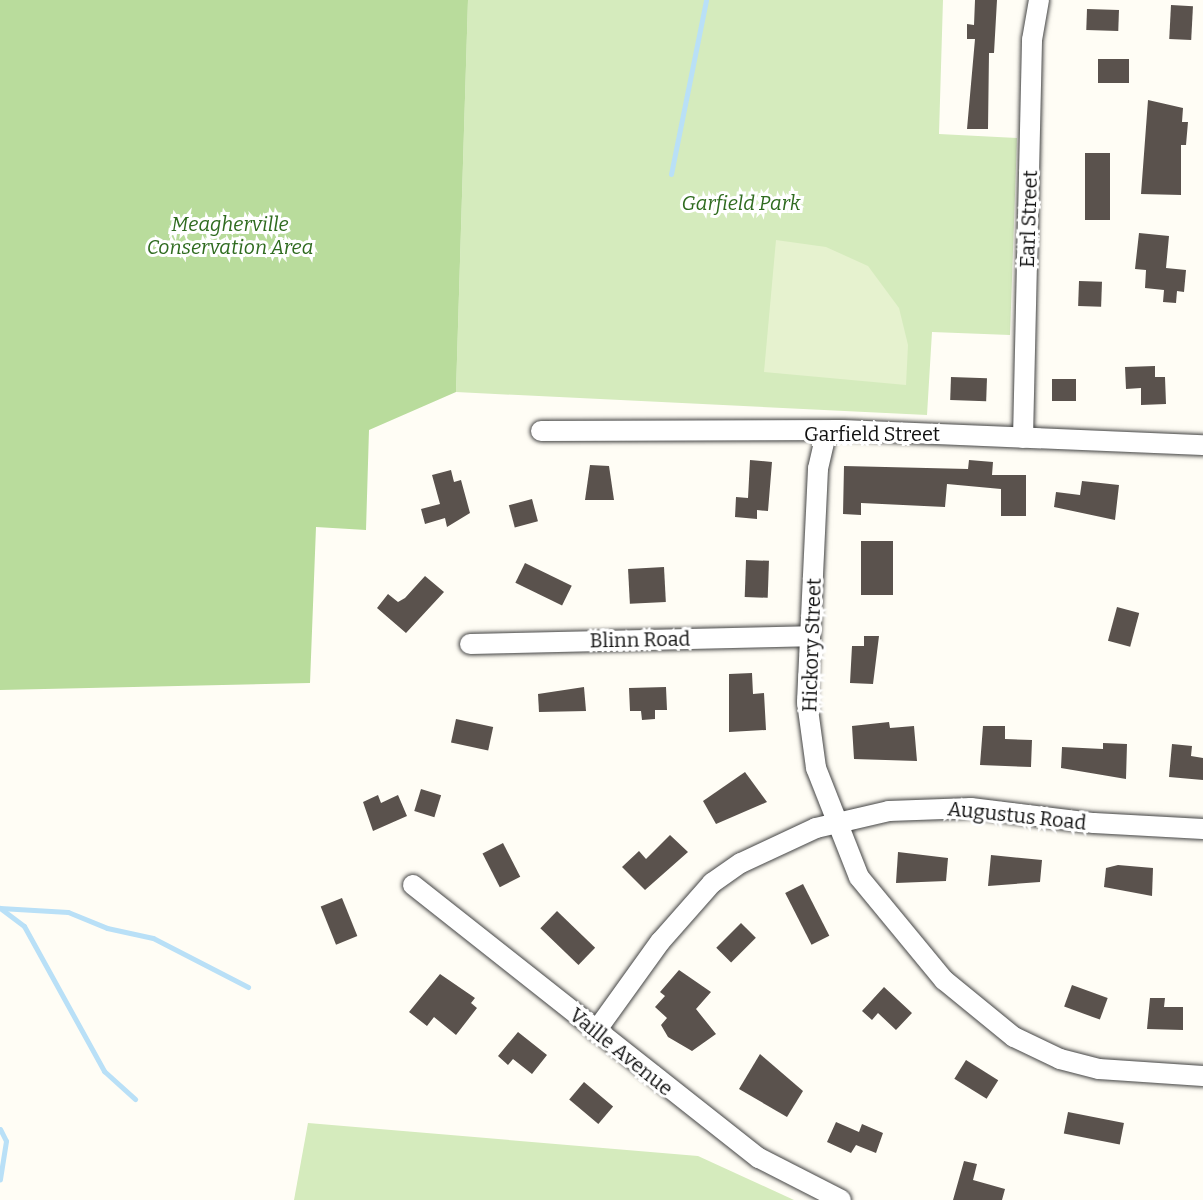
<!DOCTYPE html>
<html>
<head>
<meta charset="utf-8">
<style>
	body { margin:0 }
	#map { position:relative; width:1203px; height:1200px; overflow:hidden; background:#fffdf5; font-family:Bitter,serif }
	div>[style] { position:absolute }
	.green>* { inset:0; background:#d5ebbd }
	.forest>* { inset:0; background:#b9dc9c }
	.pitch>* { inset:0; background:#e6f2cf }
	.stream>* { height:5px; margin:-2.5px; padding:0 2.5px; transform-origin:2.5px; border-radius:2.5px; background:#b9e0f7 }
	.building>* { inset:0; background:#5a524d; transform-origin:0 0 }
	.roads { filter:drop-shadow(0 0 2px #444) drop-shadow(0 0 2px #444) }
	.street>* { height:20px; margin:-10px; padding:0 10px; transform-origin:10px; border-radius:10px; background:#fff }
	span { translate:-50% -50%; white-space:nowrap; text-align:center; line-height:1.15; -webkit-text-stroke:6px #fff; paint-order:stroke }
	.park-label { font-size:20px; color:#2f6b1f; font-style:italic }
	.street-label { font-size:20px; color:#111 }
</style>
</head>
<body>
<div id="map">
	<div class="green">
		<div style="clip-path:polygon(468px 0,943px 0,939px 134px,1017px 138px,1010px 335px,932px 332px,927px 415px,456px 392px)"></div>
		<div style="clip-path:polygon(308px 1123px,698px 1156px,794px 1200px,294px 1200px)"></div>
	</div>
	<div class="forest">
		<div style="clip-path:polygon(0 0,468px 0,456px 392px,369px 430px,366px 530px,316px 527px,310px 683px,0 690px)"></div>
	</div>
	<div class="pitch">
		<div style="clip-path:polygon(776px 240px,826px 247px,868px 266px,899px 308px,908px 345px,906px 385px,764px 372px)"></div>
	</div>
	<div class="stream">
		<div style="left:671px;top:174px;width:177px;rotate:-78.6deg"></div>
		<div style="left:0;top:908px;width:68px;rotate:3.4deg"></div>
		<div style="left:68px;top:912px;width:42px;rotate:22.3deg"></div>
		<div style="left:107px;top:928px;width:47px;rotate:12.3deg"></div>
		<div style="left:153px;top:938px;width:107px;rotate:27.3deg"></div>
		<div style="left:0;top:908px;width:30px;rotate:37deg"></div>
		<div style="left:24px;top:926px;width:166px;rotate:61.1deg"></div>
		<div style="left:104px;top:1071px;width:42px;rotate:42.1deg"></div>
		<div style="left:0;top:1129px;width:13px;rotate:63deg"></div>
		<div style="left:6px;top:1141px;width:39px;rotate:99deg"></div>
	</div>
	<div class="building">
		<div style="clip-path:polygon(975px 0,997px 0,994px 53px,989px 53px,988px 129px,967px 129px,975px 39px,967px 39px,967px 24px,974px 25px)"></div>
		<div style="left:1171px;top:5px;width:22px;height:34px;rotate:3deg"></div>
		<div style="left:1087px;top:9px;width:32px;height:21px;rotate:2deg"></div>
		<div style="left:1098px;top:59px;width:31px;height:24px"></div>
		<div style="clip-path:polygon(1148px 100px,1183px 108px,1182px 122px,1188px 122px,1186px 145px,1181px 145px,1181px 195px,1141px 194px)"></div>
		<div style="left:1085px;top:153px;width:25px;height:67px"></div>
		<div style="clip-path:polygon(1139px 233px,1169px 236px,1166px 268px,1186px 270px,1184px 292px,1177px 291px,1176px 303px,1163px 302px,1164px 290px,1145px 288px,1146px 270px,1135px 269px)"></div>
		<div style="left:1079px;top:281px;width:23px;height:25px;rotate:2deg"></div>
		<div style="clip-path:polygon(1155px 366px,1155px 377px,1165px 377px,1166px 404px,1141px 405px,1141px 388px,1126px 389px,1125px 367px)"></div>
		<div style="left:951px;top:377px;width:36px;height:23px;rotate:2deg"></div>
		<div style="left:1052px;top:379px;width:24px;height:22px"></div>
		<div style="clip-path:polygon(750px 460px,772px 462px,768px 511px,757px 510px,757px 519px,735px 517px,736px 497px,748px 498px)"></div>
		<div style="clip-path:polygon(969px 460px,993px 462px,992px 475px,1026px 475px,1026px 516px,1001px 516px,1001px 489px,947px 484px,945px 507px,861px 503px,861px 515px,843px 514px,844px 466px,968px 469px)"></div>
		<div style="clip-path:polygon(590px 465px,609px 466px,614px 500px,585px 500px)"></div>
		<div style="clip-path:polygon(451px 470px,454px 482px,461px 480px,470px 513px,447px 527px,445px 518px,425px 524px,421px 509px,440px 504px,432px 475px)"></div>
		<div style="clip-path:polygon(1082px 481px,1119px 485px,1115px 520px,1054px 507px,1056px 492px,1080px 495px)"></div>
		<div style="left:532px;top:499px;width:23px;height:24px;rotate:75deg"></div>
		<div style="left:861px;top:541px;width:32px;height:54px"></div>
		<div style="left:746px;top:560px;width:23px;height:37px;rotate:2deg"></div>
		<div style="left:525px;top:563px;width:52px;height:22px;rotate:26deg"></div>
		<div style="left:664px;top:567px;width:35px;height:36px;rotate:87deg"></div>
		<div style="clip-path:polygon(425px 576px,444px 592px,406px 633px,377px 608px,388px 594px,398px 602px,405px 598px)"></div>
		<div style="left:1117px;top:607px;width:23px;height:35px;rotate:15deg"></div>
		<div style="clip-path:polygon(864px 636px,879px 636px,873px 684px,850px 683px,852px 646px,864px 646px)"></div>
		<div style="clip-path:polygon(752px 673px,753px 694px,764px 693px,766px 730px,729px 732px,729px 674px)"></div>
		<div style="clip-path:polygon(584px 687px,586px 711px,539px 712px,538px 694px)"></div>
		<div style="clip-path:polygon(666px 687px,667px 710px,655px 710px,655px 719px,642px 720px,641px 711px,630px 711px,629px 688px)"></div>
		<div style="left:456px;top:719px;width:38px;height:24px;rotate:12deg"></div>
		<div style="clip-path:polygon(889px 722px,890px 728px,914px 726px,917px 761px,854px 759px,852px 726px)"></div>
		<div style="clip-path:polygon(983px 726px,1005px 726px,1005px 739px,1032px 740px,1031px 767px,980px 765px)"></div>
		<div style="clip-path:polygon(1103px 743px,1127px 744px,1126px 779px,1061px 768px,1062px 747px,1103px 749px)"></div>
		<div style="clip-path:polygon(1172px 744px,1192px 746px,1191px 756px,1203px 758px,1203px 780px,1169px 777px)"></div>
		<div style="clip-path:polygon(745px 772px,767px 802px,716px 824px,703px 801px)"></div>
		<div style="left:421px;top:789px;width:21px;height:23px;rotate:17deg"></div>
		<div style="clip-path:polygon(378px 795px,381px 803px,398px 795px,407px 816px,373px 831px,363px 802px)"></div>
		<div style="clip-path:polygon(670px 835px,688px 852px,645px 890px,622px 867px,639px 851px,646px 859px)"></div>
		<div style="left:503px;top:843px;width:38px;height:23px;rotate:63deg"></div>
		<div style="clip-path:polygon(898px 852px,948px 858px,946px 881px,896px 883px)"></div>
		<div style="clip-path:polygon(991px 855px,1042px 860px,1040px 882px,988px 886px)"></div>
		<div style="clip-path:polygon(1118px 865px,1153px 868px,1152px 896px,1104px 887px,1106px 868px)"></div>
		<div style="left:803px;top:884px;width:58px;height:20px;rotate:63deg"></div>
		<div style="left:342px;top:898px;width:41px;height:23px;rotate:68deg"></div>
		<div style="left:557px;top:911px;width:53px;height:24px;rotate:44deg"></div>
		<div style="left:741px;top:923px;width:21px;height:35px;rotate:45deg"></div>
		<div style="clip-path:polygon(679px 970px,711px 992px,696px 1009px,716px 1034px,692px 1051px,668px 1037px,661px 1025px,667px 1018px,655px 1007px,665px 996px,660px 992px)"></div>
		<div style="clip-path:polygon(440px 974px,475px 998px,471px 1003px,477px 1008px,456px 1035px,434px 1017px,427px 1026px,409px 1012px)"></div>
		<div style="left:1072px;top:985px;width:38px;height:23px;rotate:20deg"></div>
		<div style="clip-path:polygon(884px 987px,912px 1013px,896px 1030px,878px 1013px,872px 1020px,862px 1011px)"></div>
		<div style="clip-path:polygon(1150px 998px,1165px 998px,1164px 1007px,1183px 1007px,1183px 1030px,1147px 1029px)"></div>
		<div style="clip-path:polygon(518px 1032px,547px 1055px,532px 1074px,513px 1059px,508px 1065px,498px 1056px)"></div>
		<div style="clip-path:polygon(760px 1054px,803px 1091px,787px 1117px,739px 1089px)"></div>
		<div style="left:966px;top:1060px;width:38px;height:22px;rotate:32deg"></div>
		<div style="left:584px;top:1082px;width:38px;height:23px;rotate:40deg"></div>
		<div style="left:1068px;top:1112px;width:57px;height:22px;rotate:11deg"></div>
		<div style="clip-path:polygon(836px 1122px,859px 1132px,862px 1124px,883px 1133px,876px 1153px,856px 1145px,851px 1153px,827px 1142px)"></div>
		<div style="clip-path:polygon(964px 1161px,977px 1164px,973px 1180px,1005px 1189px,1002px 1200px,953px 1200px)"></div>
	</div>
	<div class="roads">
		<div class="street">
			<div style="left:541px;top:431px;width:301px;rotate:-0.2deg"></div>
			<div style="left:842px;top:430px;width:361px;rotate:2.4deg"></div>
			<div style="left:826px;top:434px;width:36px;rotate:103deg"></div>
			<div style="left:818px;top:469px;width:233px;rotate:92.7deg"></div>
			<div style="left:807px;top:702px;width:67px;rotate:82.2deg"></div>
			<div style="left:816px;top:768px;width:117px;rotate:68.5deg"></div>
			<div style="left:859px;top:877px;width:134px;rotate:50.5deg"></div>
			<div style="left:944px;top:980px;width:90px;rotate:39.2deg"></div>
			<div style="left:1014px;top:1037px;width:51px;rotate:25.6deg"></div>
			<div style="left:1060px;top:1059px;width:40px;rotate:14.4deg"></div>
			<div style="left:1099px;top:1069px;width:104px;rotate:3.9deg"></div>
			<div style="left:1023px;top:438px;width:398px;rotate:-88.7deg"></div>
			<div style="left:1032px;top:40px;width:41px;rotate:-80.1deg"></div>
			<div style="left:470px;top:644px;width:340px;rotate:-1.3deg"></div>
			<div style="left:413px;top:885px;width:441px;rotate:38.3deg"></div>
			<div style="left:759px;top:1158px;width:92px;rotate:27.1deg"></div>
			<div style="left:596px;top:1031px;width:110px;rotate:-54.3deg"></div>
			<div style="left:660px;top:942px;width:79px;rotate:-48.6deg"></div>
			<div style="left:712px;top:883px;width:35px;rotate:-35deg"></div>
			<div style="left:741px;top:863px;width:83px;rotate:-25deg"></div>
			<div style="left:816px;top:828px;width:75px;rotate:-13.1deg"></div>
			<div style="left:889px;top:811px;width:82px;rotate:-2.1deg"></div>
			<div style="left:971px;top:808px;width:124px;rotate:7deg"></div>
			<div style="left:1094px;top:823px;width:109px;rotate:3.2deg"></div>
		</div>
	</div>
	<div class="park-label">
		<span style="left:741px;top:203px">Garfield Park</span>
		<span style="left:230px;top:236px">Meagherville<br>Conservation Area</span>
	</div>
	<div class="street-label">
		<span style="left:1029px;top:219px;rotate:-88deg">Earl Street</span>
		<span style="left:872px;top:434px">Garfield Street</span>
		<span style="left:640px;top:640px;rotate:-1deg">Blinn Road</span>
		<span style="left:812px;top:645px;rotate:-88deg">Hickory Street</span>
		<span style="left:1017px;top:816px;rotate:6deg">Augustus Road</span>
		<span style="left:621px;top:1052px;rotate:39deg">Vaille Avenue</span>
	</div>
</div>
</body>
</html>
